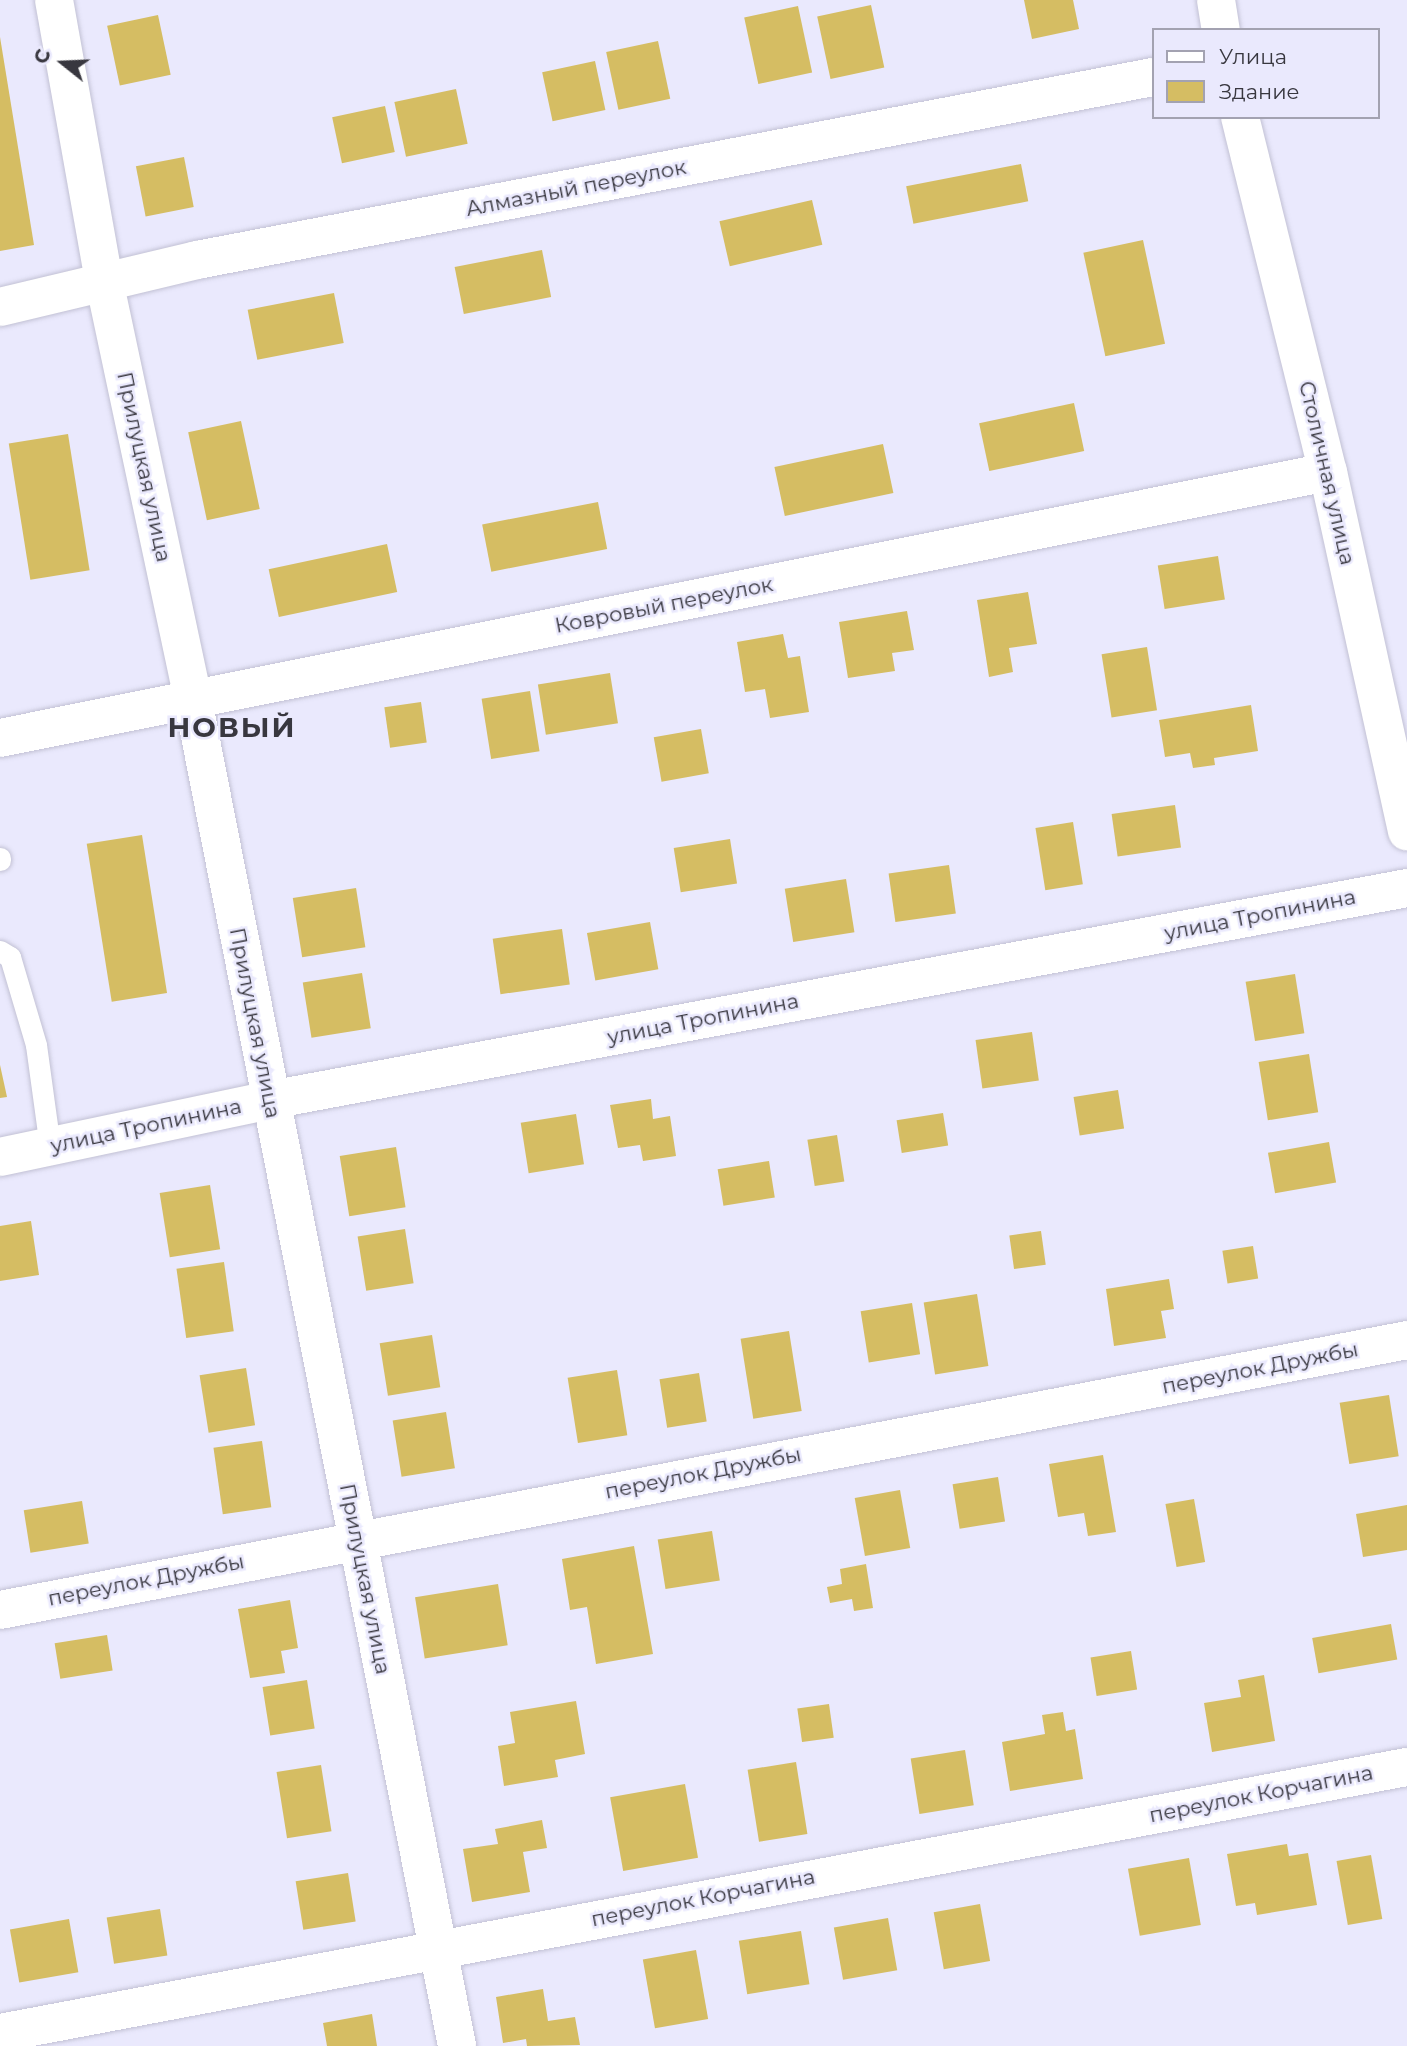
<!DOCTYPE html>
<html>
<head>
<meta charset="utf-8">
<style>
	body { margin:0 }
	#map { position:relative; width:1407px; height:2046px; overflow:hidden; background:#eae9fd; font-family:Montserrat,sans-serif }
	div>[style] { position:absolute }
	.building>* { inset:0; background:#d5bd63; transform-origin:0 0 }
	.roads { filter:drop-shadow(0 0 2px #c2c1d4) drop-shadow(0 0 2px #c2c1d4) }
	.service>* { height:21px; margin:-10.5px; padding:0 10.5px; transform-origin:10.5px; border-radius:10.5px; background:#fff }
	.minor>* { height:38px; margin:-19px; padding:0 19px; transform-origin:19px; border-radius:19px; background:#fff }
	span { translate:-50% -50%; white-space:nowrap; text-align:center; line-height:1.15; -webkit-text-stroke:5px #eae9fd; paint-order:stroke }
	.street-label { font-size:21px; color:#38373f }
	.district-label { font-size:28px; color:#38373f; font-weight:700; letter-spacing:2px }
	.legend { position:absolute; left:1152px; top:28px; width:228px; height:91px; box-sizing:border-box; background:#eae9fd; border:2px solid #a3a2b1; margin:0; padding:9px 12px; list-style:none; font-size:21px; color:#38373f }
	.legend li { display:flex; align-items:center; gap:14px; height:35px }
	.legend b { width:35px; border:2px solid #a3a2b1 }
	.north { position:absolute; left:28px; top:28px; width:70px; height:70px; -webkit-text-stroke:5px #eae9fd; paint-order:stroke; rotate:288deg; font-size:19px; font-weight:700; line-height:28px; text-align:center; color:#38373f }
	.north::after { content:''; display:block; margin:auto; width:24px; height:32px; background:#38373f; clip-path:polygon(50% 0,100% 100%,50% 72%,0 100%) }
</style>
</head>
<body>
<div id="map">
	<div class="building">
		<div style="clip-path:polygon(1024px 0,1073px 0,1079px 29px,1032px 39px)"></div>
		<div style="left:871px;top:5px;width:64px;height:55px;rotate:78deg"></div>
		<div style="left:798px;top:6px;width:68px;height:55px;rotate:78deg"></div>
		<div style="left:158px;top:15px;width:61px;height:52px;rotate:78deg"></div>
		<div style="clip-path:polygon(0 37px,34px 245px,0 251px)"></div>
		<div style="left:658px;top:41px;width:59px;height:53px;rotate:78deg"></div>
		<div style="left:595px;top:61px;width:50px;height:54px;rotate:78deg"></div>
		<div style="left:456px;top:89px;width:56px;height:63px;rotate:78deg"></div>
		<div style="left:385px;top:106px;width:47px;height:54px;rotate:78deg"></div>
		<div style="left:184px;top:157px;width:51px;height:49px;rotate:79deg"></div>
		<div style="left:1021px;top:164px;width:38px;height:117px;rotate:79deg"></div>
		<div style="left:812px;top:200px;width:46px;height:95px;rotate:77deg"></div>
		<div style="left:1143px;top:240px;width:106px;height:61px;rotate:78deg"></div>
		<div style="left:542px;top:250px;width:48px;height:89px;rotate:79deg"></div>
		<div style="left:334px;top:293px;width:51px;height:88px;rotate:79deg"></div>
		<div style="left:1074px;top:403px;width:49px;height:97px;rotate:78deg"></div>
		<div style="left:241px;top:421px;width:90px;height:54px;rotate:78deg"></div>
		<div style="left:68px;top:434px;width:138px;height:60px;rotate:81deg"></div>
		<div style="left:883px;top:444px;width:50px;height:111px;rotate:78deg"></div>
		<div style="left:598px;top:502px;width:48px;height:118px;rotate:79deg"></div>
		<div style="left:387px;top:544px;width:49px;height:121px;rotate:78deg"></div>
		<div style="left:1218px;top:556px;width:44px;height:61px;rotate:81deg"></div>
		<div style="clip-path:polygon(1028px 592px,1037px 644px,1009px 648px,1013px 672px,989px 677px,977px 600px)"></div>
		<div style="clip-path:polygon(907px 611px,914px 650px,892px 653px,895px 671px,848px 678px,839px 622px)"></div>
		<div style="clip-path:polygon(783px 634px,788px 658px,800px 656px,809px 712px,770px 718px,765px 689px,745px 692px,737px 642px)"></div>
		<div style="left:1147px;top:647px;width:64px;height:46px;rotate:81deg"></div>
		<div style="left:610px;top:673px;width:51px;height:73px;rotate:81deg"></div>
		<div style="left:530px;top:691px;width:61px;height:49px;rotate:81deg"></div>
		<div style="left:421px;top:702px;width:41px;height:37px;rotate:82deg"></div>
		<div style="clip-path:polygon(1251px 705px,1258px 751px,1214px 758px,1215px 765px,1193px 768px,1190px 753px,1165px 757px,1159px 720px)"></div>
		<div style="left:701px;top:729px;width:45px;height:48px;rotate:80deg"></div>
		<div style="left:1175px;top:805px;width:43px;height:64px;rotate:82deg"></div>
		<div style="left:1073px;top:822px;width:63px;height:38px;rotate:81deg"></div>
		<div style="left:142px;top:835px;width:160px;height:56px;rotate:81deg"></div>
		<div style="left:730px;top:839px;width:45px;height:57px;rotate:81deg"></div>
		<div style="left:949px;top:865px;width:49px;height:61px;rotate:82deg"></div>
		<div style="left:846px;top:879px;width:54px;height:62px;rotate:81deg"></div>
		<div style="left:356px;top:888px;width:60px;height:64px;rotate:81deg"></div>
		<div style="left:650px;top:922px;width:48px;height:64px;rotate:80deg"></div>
		<div style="left:562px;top:929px;width:56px;height:70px;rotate:82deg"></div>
		<div style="left:362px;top:973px;width:56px;height:60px;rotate:81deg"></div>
		<div style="left:1295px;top:974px;width:60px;height:50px;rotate:81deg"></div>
		<div style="left:1032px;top:1032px;width:49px;height:57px;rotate:82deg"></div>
		<div style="left:1309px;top:1054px;width:59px;height:51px;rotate:81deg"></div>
		<div style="clip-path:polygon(0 1065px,7px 1097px,0 1098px)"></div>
		<div style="left:1118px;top:1090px;width:39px;height:45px;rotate:81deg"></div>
		<div style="clip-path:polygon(651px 1099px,653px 1119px,670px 1116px,676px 1156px,643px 1161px,640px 1145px,618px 1148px,610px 1105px)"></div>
		<div style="left:943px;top:1113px;width:33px;height:47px;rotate:81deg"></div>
		<div style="left:576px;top:1114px;width:51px;height:56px;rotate:81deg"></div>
		<div style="left:837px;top:1135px;width:47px;height:30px;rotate:81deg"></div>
		<div style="left:1329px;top:1142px;width:41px;height:62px;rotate:80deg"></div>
		<div style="left:396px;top:1147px;width:61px;height:57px;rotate:81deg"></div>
		<div style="left:769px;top:1161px;width:37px;height:52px;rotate:81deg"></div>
		<div style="left:210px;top:1185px;width:65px;height:51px;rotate:81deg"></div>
		<div style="clip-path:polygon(31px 1221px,39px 1275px,0 1281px,0 1226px)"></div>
		<div style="left:405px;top:1229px;width:55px;height:48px;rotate:81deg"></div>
		<div style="left:1041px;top:1231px;width:34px;height:32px;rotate:82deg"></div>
		<div style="left:1253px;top:1246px;width:33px;height:31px;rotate:81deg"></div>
		<div style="left:224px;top:1262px;width:70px;height:48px;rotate:82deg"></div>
		<div style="clip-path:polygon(1169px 1279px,1174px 1309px,1161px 1311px,1166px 1338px,1114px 1346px,1106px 1289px)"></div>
		<div style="left:977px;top:1294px;width:73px;height:54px;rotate:81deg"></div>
		<div style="left:912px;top:1303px;width:52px;height:52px;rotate:81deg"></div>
		<div style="left:789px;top:1331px;width:81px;height:49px;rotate:81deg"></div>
		<div style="left:432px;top:1335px;width:53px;height:53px;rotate:81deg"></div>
		<div style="left:246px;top:1368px;width:58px;height:47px;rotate:81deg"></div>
		<div style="left:617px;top:1370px;width:66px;height:50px;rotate:81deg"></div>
		<div style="left:699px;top:1373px;width:49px;height:40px;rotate:81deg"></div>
		<div style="left:1389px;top:1395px;width:62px;height:50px;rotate:81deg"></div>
		<div style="left:446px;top:1412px;width:57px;height:54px;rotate:81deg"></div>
		<div style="left:262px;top:1441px;width:67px;height:49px;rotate:82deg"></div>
		<div style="clip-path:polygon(1103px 1455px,1116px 1532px,1088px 1536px,1084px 1513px,1058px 1517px,1049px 1464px)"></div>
		<div style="left:998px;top:1477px;width:45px;height:46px;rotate:81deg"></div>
		<div style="left:900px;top:1490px;width:59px;height:46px;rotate:80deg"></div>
		<div style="left:1194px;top:1499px;width:64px;height:29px;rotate:80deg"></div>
		<div style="left:82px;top:1501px;width:43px;height:59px;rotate:81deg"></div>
		<div style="clip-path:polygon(1407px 1505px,1407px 1550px,1363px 1557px,1356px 1514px)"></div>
		<div style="left:712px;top:1531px;width:50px;height:55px;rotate:81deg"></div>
		<div style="clip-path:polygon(634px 1546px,653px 1654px,596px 1664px,587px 1607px,570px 1610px,562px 1559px)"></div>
		<div style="clip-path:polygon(866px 1564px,873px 1608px,854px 1611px,852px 1599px,830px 1603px,827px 1587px,842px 1584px,840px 1569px)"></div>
		<div style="left:498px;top:1584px;width:62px;height:84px;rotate:81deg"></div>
		<div style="clip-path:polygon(290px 1600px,298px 1648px,281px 1651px,285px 1673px,250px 1678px,238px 1609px)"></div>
		<div style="left:1391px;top:1624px;width:36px;height:80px;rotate:80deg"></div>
		<div style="left:107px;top:1635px;width:36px;height:53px;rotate:81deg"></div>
		<div style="left:1131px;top:1651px;width:39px;height:41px;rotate:81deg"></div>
		<div style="clip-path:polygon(1264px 1675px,1275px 1741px,1212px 1752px,1204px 1703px,1241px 1697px,1238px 1680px)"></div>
		<div style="left:307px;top:1680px;width:49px;height:45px;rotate:81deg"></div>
		<div style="clip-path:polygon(576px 1701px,585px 1754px,555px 1760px,558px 1777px,504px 1786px,498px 1746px,515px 1743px,510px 1712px)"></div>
		<div style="left:829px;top:1704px;width:34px;height:32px;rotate:82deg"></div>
		<div style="clip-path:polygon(1063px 1712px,1066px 1731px,1075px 1729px,1083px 1779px,1010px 1791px,1002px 1742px,1045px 1734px,1042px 1715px)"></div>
		<div style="left:965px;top:1750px;width:56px;height:55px;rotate:81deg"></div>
		<div style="left:796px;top:1762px;width:73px;height:49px;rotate:81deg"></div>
		<div style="left:321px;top:1765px;width:67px;height:45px;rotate:81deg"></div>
		<div style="left:685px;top:1784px;width:75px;height:76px;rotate:80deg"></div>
		<div style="clip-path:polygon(542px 1820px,547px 1848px,523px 1852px,530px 1892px,472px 1902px,463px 1849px,498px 1844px,495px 1829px)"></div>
		<div style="clip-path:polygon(1287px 1844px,1289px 1856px,1308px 1853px,1317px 1905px,1257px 1915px,1255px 1903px,1236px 1906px,1227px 1854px)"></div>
		<div style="left:1371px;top:1855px;width:65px;height:35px;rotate:80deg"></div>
		<div style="left:1189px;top:1858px;width:68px;height:62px;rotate:80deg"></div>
		<div style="left:348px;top:1873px;width:49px;height:53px;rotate:81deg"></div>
		<div style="left:980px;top:1904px;width:58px;height:47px;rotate:80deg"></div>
		<div style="left:160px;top:1909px;width:47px;height:54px;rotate:81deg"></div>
		<div style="left:888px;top:1918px;width:53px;height:55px;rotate:80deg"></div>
		<div style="left:69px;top:1919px;width:54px;height:60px;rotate:80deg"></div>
		<div style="left:801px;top:1931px;width:54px;height:63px;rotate:81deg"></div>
		<div style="left:696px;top:1950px;width:70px;height:54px;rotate:80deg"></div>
		<div style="clip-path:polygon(543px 1989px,548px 2021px,575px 2017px,580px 2045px,527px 2046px,526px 2039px,503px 2043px,496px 1997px)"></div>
		<div style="clip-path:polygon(372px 2014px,377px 2046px,327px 2046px,323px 2023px)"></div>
	</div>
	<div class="roads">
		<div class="service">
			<div style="left:0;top:858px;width:2px;rotate:90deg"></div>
			<div style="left:0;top:951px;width:12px;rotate:31deg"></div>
			<div style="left:10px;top:957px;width:92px;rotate:73.5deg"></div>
			<div style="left:36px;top:1045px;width:103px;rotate:82.2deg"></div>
		</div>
		<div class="minor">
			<div style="left:54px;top:0;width:290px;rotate:79.9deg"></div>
			<div style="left:105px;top:285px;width:424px;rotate:78deg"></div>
			<div style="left:193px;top:700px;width:1372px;rotate:78.9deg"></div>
			<div style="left:1216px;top:0;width:30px;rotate:81deg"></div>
			<div style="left:1240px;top:117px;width:366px;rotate:76.1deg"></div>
			<div style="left:1328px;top:472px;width:368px;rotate:77.6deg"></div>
			<div style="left:0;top:307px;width:203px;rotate:-13.4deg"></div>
			<div style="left:197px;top:260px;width:973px;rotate:-10.84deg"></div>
			<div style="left:0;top:738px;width:1354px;rotate:-11.33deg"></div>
			<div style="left:0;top:1157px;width:276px;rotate:-11.9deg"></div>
			<div style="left:270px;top:1100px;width:1157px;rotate:-10.56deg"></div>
			<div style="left:0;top:1610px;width:1433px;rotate:-10.86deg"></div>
			<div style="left:0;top:2033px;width:1432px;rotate:-10.71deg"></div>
		</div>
	</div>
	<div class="street-label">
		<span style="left:576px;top:188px;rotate:-11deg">Алмазный переулок</span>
		<span style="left:144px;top:467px;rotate:78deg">Прилуцкая улица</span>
		<span style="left:1327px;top:473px;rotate:77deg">Столичная улица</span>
		<span style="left:664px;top:605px;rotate:-11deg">Ковровый переулок</span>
		<span style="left:1260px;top:915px;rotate:-11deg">улица Тропинина</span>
		<span style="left:703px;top:1019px;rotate:-11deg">улица Тропинина</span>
		<span style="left:255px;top:1023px;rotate:79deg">Прилуцкая улица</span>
		<span style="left:146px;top:1126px;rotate:-12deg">улица Тропинина</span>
		<span style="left:1260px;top:1368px;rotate:-11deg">переулок Дружбы</span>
		<span style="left:703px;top:1473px;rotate:-11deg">переулок Дружбы</span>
		<span style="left:365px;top:1579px;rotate:79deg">Прилуцкая улица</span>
		<span style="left:146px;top:1580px;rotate:-11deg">переулок Дружбы</span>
		<span style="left:1261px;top:1794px;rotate:-11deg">переулок Корчагина</span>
		<span style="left:703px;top:1898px;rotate:-11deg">переулок Корчагина</span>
	</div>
	<div class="district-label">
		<span style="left:232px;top:727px">НОВЫЙ</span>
	</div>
	<ul class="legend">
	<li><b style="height:9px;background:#fff"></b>Улица</li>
	<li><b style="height:19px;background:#d5bd63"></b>Здание</li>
	</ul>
	<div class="north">С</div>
</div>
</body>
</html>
